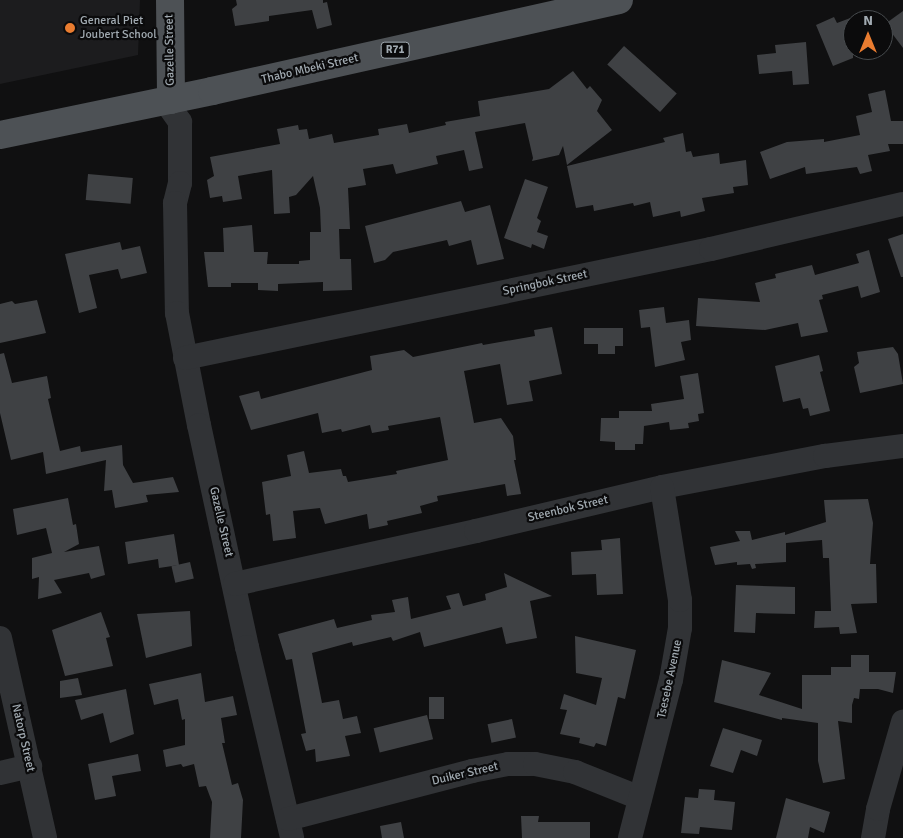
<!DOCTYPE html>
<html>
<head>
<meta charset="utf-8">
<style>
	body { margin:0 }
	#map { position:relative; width:903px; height:838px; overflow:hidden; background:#101011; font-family:Signika,sans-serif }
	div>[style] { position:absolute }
	.built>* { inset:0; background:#1c1c1e }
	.building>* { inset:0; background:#3f4144; transform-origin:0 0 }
	.minor>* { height:24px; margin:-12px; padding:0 12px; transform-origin:12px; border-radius:12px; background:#313336 }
	.major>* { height:28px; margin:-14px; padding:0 14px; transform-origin:14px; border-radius:14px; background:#4d5155 }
	.dots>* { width:14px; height:14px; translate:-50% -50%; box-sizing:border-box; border:2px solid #0b0b0c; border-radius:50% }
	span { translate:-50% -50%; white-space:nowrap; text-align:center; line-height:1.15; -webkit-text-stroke:4.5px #0b0b0c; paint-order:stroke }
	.shield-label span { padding:1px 4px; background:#0b0b0c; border:1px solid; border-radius:4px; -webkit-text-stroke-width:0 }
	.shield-label { font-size:11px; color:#a1aab1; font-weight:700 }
	.poi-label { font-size:12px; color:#a1aab1 }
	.left { translate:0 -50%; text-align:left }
	.street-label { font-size:12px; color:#a1aab1 }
	.north { position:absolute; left:843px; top:10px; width:50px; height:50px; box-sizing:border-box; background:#0b0b0c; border:1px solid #474b4e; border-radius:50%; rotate:0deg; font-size:14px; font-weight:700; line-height:20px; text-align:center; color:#a1aab1 }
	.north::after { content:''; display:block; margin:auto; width:18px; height:22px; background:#e97c30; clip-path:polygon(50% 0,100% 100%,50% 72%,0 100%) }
</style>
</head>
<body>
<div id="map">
	<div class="built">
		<div style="clip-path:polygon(0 0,140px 0,138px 55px,0 84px)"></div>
	</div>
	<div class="building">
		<div style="clip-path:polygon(236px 0,323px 0,323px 3px,327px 2px,332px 25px,317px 29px,312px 10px,269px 16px,269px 21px,235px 26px,232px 9px,237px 5px)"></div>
		<div style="clip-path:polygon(903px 11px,903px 48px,885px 24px)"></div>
		<div style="clip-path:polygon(834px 17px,837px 23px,853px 17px,853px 58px,833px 66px,816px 25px)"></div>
		<div style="clip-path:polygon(806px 42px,809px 84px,793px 85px,792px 71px,759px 74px,757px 55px,776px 53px,775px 45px)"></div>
		<div style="left:624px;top:46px;width:71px;height:25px;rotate:42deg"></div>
		<div style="clip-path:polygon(573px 71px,587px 89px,590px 86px,602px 100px,597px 111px,612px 130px,567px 165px,563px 146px,559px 155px,532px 161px,533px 158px,525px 123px,475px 132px,483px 168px,469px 171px,464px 150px,436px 156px,438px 164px,396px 174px,393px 164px,363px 169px,366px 185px,348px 188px,350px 229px,339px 229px,340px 259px,351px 259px,352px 290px,323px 291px,323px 282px,278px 284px,278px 291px,258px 290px,258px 283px,231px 283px,231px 287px,208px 287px,204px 252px,224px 252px,223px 228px,252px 225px,254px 252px,268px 252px,267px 264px,299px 264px,299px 261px,310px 260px,310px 232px,321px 232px,320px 208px,313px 176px,296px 195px,289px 197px,290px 213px,274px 214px,272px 170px,238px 176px,242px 199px,223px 202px,222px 196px,210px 198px,207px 180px,214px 176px,210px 157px,280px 144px,277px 129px,298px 125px,299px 130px,307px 129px,309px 139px,332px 134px,334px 143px,379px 135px,378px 129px,407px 124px,409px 133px,446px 125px,445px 122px,480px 116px,478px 101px,549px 89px)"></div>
		<div style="clip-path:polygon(885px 90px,891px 121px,903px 121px,903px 144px,888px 144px,890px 151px,868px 155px,872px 171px,860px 174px,857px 167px,806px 174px,805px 167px,770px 179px,760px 152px,787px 142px,824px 139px,824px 142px,860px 135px,856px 116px,872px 112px,868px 94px)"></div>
		<div style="clip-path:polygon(683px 133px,686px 152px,691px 151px,693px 157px,719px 153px,720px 164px,746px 160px,748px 185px,733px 187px,734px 193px,702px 198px,705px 211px,681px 217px,680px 211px,653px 217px,650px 202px,634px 206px,633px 203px,594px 211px,593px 205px,576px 208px,567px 166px,665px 142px,663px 138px)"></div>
		<div style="left:88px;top:174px;width:45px;height:26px;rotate:5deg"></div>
		<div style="clip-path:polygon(525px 179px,548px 187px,537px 218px,541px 221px,537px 232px,548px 236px,544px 249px,532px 244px,531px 248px,504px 238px)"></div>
		<div style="clip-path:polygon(461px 201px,465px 212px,490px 205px,504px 259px,477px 265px,471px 240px,449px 246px,447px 240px,393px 252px,385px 260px,374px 263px,365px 226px)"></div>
		<div style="clip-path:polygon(903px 234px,903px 277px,901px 277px,888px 239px)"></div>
		<div style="clip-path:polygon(120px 242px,122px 250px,140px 246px,147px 273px,121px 279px,118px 269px,89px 275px,97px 308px,79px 313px,65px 254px)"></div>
		<div style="clip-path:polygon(869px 250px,880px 292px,861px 298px,858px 286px,822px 295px,823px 299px,819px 300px,828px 332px,801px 337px,798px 323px,765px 330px,696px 326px,698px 298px,760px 302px,755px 283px,776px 278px,775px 274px,812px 265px,815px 275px,859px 263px,856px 254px)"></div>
		<div style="clip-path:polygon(37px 300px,46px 333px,0 343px,0 304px,12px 301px,15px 304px)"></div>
		<div style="clip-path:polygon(664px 307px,666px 323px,689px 320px,691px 340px,681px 342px,685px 360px,655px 367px,650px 327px,641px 328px,639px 310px)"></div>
		<div style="clip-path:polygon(552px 327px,562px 374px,529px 381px,533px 401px,507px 405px,500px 364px,464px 371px,474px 423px,501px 418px,513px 436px,516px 460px,514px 460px,521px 494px,507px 496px,505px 484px,437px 496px,438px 501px,420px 506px,422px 513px,387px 521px,388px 525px,369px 529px,367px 514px,325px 524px,320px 508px,293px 511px,296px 538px,273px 541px,270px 514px,266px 515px,262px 482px,291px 476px,287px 455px,304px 451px,309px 473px,341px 469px,343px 476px,346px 476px,348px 482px,397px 474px,396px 471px,448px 460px,440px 417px,388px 426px,389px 430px,372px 433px,370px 425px,342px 432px,341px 429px,322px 433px,318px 413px,251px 430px,239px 396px,259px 391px,261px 399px,372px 370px,370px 356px,404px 350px,413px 357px,482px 343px,483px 345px,535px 336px,534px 330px)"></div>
		<div style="clip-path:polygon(584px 328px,623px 328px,623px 346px,615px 346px,615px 354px,598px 354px,598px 344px,584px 344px)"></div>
		<div style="clip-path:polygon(893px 347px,898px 354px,903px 384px,860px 393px,854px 367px,859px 363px,857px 352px)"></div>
		<div style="clip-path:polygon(4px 353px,12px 383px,47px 376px,51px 398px,48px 399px,60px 451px,80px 446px,81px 452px,122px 445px,123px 465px,133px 483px,173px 477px,179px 492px,146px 495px,148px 502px,115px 508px,112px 490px,104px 491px,106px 460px,46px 474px,43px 452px,11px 460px,0 413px,0 354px)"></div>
		<div style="clip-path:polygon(819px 355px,823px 371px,820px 372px,830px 411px,810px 416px,808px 408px,803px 409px,800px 398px,783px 402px,775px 366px)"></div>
		<div style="clip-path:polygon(698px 373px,704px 413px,698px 414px,699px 421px,688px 423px,689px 428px,670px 430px,669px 422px,644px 426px,643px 444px,635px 444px,635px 450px,615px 450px,615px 442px,600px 441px,601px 418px,619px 418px,619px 411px,652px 411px,651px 404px,684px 399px,680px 376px)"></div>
		<div style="clip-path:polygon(68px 498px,73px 525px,76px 524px,79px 544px,64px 552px,99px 546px,105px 575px,91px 579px,89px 573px,54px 580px,62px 593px,38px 599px,39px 577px,32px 579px,32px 558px,52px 553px,46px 528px,17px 535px,13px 509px)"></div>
		<div style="clip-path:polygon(868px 499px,873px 523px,870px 564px,876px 564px,877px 603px,851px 604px,857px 633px,840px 634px,839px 627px,814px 628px,815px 611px,831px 611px,829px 558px,823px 558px,822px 540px,786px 543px,786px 562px,755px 564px,756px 568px,752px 569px,750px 564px,737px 565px,737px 562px,715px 565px,710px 547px,740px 541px,735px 531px,750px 531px,752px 540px,785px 532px,785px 535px,826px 522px,824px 500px)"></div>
		<div style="clip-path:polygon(174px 534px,179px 565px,159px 568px,158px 559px,128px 564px,125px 542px)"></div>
		<div style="clip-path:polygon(620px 538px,623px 594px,597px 595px,596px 574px,572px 575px,571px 552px,602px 550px,601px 540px)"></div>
		<div style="left:190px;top:562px;width:17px;height:19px;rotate:77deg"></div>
		<div style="clip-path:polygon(504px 573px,552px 596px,530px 601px,537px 638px,506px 644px,502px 627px,424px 647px,420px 632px,393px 641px,391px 637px,353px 646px,352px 642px,312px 653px,322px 703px,339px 700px,343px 719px,357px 716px,361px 733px,345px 736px,350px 756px,316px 762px,315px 749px,306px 751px,301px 734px,306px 733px,292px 659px,286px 660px,278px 634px,334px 619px,337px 628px,372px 620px,371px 615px,395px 612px,392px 600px,408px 597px,411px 619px,451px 609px,446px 596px,459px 593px,463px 606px,486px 600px,485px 594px,507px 587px)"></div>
		<div style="clip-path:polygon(736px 585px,795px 587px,795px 614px,756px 613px,755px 633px,734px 632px)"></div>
		<div style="clip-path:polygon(190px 611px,192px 646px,146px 658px,137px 614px)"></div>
		<div style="clip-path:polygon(101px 612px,110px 637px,106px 638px,113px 666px,65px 676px,52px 630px)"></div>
		<div style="clip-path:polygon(575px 636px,636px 650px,625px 699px,618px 697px,606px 746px,596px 743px,594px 747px,579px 743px,580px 738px,560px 734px,567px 710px,560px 709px,564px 694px,596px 705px,602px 678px,576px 673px)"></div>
		<div style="clip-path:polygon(851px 655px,869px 655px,869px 672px,896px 672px,893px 693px,878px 689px,860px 689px,859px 699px,854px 698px,852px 705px,852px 723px,838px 721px,845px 779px,823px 783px,818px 761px,818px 723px,782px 718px,782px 720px,714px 702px,722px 660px,771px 673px,759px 695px,802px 709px,802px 675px,831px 675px,831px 667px,851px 667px)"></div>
		<div style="clip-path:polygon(201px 673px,205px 702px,233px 696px,237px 715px,221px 718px,225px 743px,222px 743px,232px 785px,238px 783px,243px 800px,241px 838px,210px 838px,212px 802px,206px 786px,199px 787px,194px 764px,183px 767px,181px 764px,166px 767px,163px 750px,185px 745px,185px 719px,182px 720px,178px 699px,154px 705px,149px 684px)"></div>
		<div style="clip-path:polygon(78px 678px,82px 695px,60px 698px,60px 681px)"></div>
		<div style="clip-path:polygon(126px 689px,134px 734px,110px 743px,103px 713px,81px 720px,75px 700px)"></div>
		<div style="left:429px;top:697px;width:15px;height:22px"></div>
		<div style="left:427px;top:715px;width:25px;height:55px;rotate:76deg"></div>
		<div style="left:512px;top:719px;width:19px;height:25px;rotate:78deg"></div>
		<div style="clip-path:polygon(723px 728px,762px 740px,757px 756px,741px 750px,733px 773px,710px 766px)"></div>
		<div style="clip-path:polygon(138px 754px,141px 771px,112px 776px,116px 796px,95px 800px,88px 764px)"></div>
		<div style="clip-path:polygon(699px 789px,715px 790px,714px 800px,735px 802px,732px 830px,700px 827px,699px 834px,681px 833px,685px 797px,698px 798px)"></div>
		<div style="clip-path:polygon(786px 798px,830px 812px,824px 833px,810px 827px,808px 838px,776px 838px)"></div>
		<div style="clip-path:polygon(521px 816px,539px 816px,538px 822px,590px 822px,590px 838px,522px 838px)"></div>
		<div style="clip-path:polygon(401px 822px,404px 838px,382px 838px,380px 826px)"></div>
	</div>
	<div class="minor">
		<div style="left:171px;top:109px;width:16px;rotate:55deg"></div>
		<div style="left:180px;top:122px;width:61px;rotate:90deg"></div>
		<div style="left:180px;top:183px;width:21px;rotate:104deg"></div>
		<div style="left:175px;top:203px;width:110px;rotate:89deg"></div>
		<div style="left:177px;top:313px;width:114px;rotate:78.9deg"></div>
		<div style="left:199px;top:425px;width:227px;rotate:77.8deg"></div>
		<div style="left:247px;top:647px;width:196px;rotate:76.7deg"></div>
		<div style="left:185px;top:358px;width:537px;rotate:-11.71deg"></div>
		<div style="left:711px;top:249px;width:197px;rotate:-13.2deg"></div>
		<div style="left:235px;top:584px;width:247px;rotate:-12.4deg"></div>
		<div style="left:476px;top:531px;width:191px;rotate:-13.3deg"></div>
		<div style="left:662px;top:487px;width:166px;rotate:-10.8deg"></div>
		<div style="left:825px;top:456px;width:79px;rotate:-7.3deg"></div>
		<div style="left:0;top:638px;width:205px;rotate:77.3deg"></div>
		<div style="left:0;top:773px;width:31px;rotate:-13deg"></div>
		<div style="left:288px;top:819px;width:190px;rotate:-14.6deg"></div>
		<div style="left:472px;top:771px;width:37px;rotate:-11deg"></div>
		<div style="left:508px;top:764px;width:27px"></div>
		<div style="left:535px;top:764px;width:41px;rotate:11.3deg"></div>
		<div style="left:575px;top:772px;width:70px;rotate:21.8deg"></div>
		<div style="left:630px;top:838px;width:163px;rotate:-75.5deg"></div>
		<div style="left:671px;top:680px;width:53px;rotate:-80.2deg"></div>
		<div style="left:680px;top:628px;width:28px;rotate:-90deg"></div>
		<div style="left:680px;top:600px;width:114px;rotate:-99.1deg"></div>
		<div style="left:873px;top:838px;width:29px;rotate:-80deg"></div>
		<div style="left:878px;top:809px;width:91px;rotate:-74deg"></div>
	</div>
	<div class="major">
		<div style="left:170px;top:0;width:100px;rotate:89.4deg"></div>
		<div style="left:0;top:135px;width:217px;rotate:-11.7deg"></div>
		<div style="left:212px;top:91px;width:417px;rotate:-12.6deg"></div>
	</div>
	<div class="dots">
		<div style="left:70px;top:28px;background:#e97c30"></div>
	</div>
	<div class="shield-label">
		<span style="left:395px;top:50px">R71</span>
	</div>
	<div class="poi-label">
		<span class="left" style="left:80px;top:28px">General Piet<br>Joubert School</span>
	</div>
	<div class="street-label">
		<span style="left:170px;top:50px;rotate:-91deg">Gazelle Street</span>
		<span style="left:310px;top:69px;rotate:-13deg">Thabo Mbeki Street</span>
		<span style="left:545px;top:283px;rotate:-12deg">Springbok Street</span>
		<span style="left:568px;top:509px;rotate:-13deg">Steenbok Street</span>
		<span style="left:221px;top:522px;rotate:77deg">Gazelle Street</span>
		<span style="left:670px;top:679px;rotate:-78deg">Tsesebe Avenue</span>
		<span style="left:23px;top:738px;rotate:77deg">Natorp Street</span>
		<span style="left:465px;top:774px;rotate:-13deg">Duiker Street</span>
	</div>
	<div class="north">N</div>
</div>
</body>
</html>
